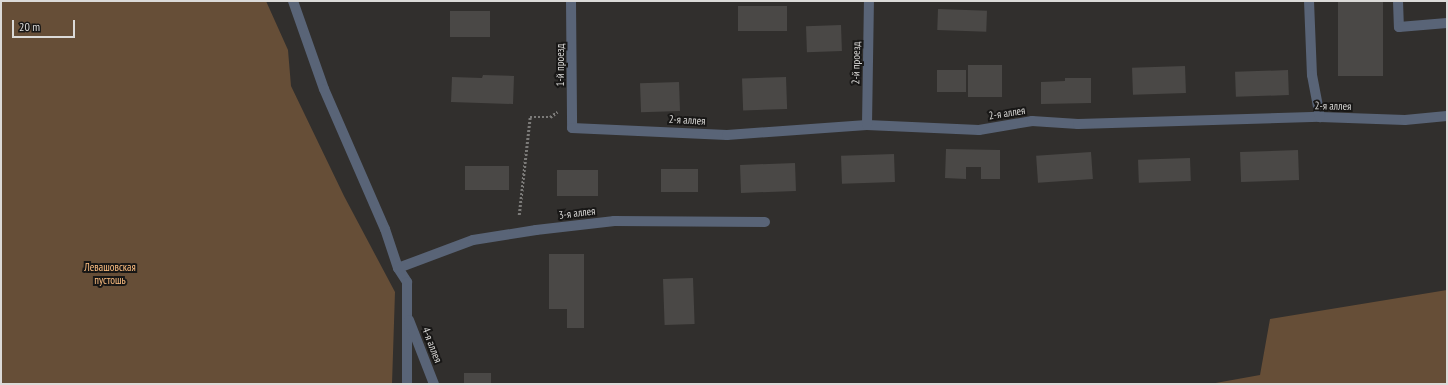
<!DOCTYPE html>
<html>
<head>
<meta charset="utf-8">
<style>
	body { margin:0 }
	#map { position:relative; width:1448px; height:385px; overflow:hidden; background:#312f2d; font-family:"PT Sans Narrow",sans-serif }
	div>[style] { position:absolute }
	.green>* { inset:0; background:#664e37 }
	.building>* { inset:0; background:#4a4846; transform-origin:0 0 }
	.path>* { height:2.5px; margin-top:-1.25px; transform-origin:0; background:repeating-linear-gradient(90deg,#7c7b79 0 2px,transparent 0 4px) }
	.minor>* { height:10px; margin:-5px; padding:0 5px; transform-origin:5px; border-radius:5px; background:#596477 }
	span { translate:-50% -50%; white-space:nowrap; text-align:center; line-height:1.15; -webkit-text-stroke:4px #181716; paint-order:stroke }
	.street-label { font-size:11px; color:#dbdad8 }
	.park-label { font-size:11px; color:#fdbe81 }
	.frame { position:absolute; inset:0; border:2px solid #dbdad8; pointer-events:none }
	.scale { position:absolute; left:12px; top:20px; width:63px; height:18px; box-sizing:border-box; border:2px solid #dbdad8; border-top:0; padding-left:5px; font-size:12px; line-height:14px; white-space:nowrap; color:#dbdad8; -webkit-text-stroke:3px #181716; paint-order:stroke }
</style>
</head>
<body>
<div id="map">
	<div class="green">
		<div style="clip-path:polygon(1px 1px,266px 1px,288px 50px,291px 86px,344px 196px,395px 292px,392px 384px,1px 384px)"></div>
		<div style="clip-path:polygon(1447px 290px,1447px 384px,1210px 384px,1260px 375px,1270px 319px)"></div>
	</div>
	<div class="building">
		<div style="left:1338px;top:1px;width:45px;height:75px"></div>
		<div style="left:738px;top:6px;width:49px;height:25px"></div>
		<div style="left:938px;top:9px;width:49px;height:21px;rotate:2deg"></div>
		<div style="left:450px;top:11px;width:40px;height:26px"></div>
		<div style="left:841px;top:25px;width:26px;height:35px;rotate:88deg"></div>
		<div style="left:1002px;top:65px;width:32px;height:34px;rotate:90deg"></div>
		<div style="left:1185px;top:66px;width:27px;height:53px;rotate:88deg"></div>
		<div style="left:937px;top:70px;width:29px;height:22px"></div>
		<div style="left:1288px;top:70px;width:25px;height:53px;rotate:88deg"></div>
		<div style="clip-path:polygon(483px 75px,514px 76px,513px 104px,451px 102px,452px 77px,482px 78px)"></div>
		<div style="left:786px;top:77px;width:32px;height:44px;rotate:88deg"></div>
		<div style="clip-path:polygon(1065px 78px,1091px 78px,1091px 103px,1041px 104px,1041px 82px,1065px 81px)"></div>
		<div style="left:679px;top:82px;width:29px;height:39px;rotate:88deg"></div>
		<div style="clip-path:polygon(946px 149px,1000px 150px,1000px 179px,981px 179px,981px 167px,966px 167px,966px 179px,945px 178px)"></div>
		<div style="left:1298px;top:150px;width:30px;height:58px;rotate:88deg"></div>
		<div style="left:1091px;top:152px;width:27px;height:55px;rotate:86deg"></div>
		<div style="left:894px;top:154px;width:28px;height:53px;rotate:88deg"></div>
		<div style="left:1190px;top:158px;width:23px;height:52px;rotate:88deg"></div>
		<div style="left:795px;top:163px;width:28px;height:55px;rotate:88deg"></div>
		<div style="left:465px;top:166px;width:44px;height:24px"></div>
		<div style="left:661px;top:169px;width:37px;height:23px"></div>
		<div style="left:557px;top:170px;width:41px;height:26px"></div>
		<div style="clip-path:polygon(549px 254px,584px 254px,584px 328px,567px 328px,567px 309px,549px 309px)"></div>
		<div style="left:693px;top:278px;width:46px;height:30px;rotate:88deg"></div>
		<div style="left:464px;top:373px;width:27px;height:11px"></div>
	</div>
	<div class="path">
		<div style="left:519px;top:215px;width:99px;rotate:-83.6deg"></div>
		<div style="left:530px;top:117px;width:20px"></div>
		<div style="left:550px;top:117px;width:9px;rotate:-36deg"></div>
	</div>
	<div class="minor">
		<div style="left:293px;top:1px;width:93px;rotate:70.6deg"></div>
		<div style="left:324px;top:89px;width:153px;rotate:66.5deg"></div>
		<div style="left:385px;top:229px;width:41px;rotate:71.6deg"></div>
		<div style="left:398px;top:268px;width:17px;rotate:57deg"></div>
		<div style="left:407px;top:282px;width:102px;rotate:90deg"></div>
		<div style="left:571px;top:1px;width:127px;rotate:89.5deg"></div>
		<div style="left:572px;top:128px;width:155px;rotate:2.6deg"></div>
		<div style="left:727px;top:135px;width:140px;rotate:-4.1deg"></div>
		<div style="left:867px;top:125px;width:112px;rotate:2.6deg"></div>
		<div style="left:979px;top:130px;width:54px;rotate:-9.6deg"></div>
		<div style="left:1032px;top:121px;width:46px;rotate:3.7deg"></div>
		<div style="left:1078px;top:124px;width:242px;rotate:-1.7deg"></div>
		<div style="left:1320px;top:117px;width:85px;rotate:2deg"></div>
		<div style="left:1405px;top:120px;width:42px;rotate:-5.4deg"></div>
		<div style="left:1309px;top:1px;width:74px;rotate:87.7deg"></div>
		<div style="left:1312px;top:75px;width:43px;rotate:79.2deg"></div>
		<div style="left:1398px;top:1px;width:26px;rotate:88deg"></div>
		<div style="left:1399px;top:27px;width:48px;rotate:-4.8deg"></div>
		<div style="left:867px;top:125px;width:124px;rotate:-89.1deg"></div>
		<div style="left:398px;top:268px;width:80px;rotate:-20.5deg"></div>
		<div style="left:473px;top:240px;width:64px;rotate:-9deg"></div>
		<div style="left:536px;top:230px;width:79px;rotate:-6.6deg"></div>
		<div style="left:614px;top:221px;width:151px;rotate:0.4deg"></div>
		<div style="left:409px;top:320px;width:69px;rotate:68.7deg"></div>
	</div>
	<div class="street-label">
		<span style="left:856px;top:63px;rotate:-89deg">2-й проезд</span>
		<span style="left:560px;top:65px;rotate:-90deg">1-й проезд</span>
		<span style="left:1333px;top:106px;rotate:1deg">2-я аллея</span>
		<span style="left:1007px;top:113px;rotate:-9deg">2-я аллея</span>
		<span style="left:687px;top:120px;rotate:3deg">2-я аллея</span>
		<span style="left:577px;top:213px;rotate:-7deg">3-я аллея</span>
		<span style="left:432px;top:345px;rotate:69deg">4-я аллея</span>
	</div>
	<div class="park-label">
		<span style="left:110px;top:274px">Левашовская<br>пустошь</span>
	</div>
	<div class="frame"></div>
	<div class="scale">20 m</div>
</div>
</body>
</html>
